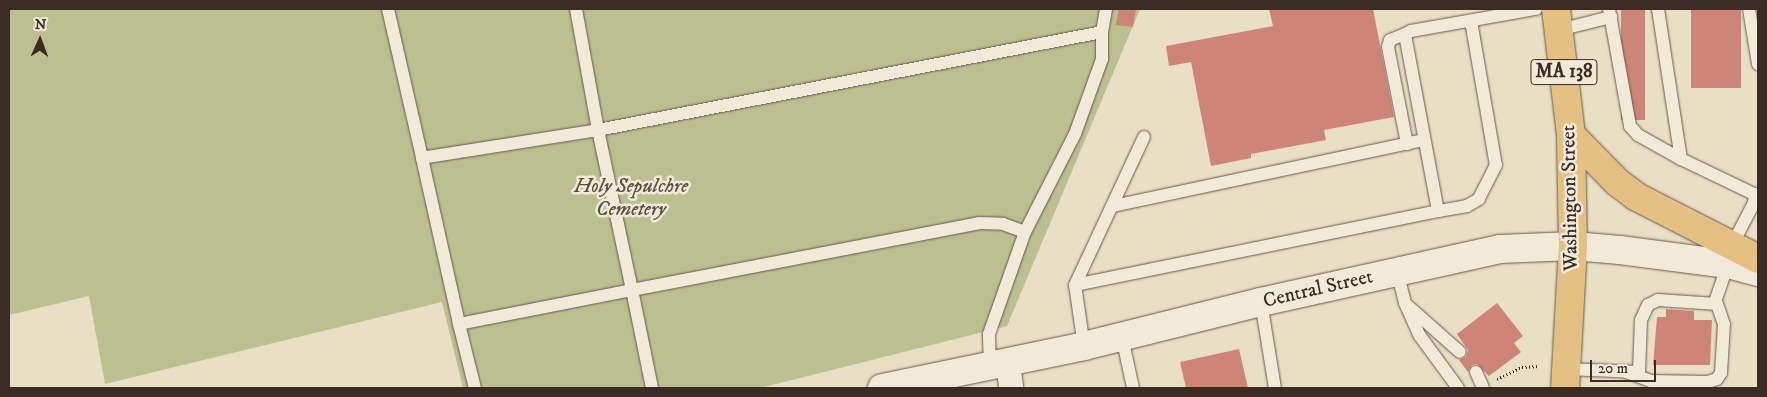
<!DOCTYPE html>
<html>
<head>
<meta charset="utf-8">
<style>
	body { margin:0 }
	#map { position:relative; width:1767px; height:397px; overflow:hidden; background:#e9dfc4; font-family:"IM FELL DW Pica",serif }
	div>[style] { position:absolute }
	.green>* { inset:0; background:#bcc090 }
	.building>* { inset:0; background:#ce8577; transform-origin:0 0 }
	.path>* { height:3px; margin-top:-1.5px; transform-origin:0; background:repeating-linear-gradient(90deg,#3a2b24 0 1px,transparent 0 3.5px) }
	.roads { filter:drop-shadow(0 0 1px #66584c) drop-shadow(0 0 1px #66584c) }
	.lane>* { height:12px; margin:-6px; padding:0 6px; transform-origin:6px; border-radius:6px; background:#f1ead9 }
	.street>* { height:24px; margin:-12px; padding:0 12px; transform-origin:12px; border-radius:12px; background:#f1ead9 }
	.secondary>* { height:28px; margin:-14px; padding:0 14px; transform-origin:14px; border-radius:14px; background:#f1ead9 }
	.primary>* { height:28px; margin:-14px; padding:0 14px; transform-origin:14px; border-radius:14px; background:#e4c082 }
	span { translate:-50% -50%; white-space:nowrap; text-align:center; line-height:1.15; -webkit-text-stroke:5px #f1ead9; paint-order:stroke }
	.shield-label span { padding:1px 4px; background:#f1ead9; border:1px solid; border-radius:4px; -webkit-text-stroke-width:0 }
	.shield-label { font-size:19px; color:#3a2b24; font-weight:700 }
	.park-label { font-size:20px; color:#5a503f; font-style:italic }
	.street-label { font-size:20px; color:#3a2b24 }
	.frame { position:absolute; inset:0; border:10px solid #3a2b24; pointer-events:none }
	.north { position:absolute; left:15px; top:15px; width:50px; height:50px; -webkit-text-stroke:4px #f1ead9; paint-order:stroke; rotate:2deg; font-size:14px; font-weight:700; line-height:20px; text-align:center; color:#3a2b24 }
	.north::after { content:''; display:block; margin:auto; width:18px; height:22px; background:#3a2b24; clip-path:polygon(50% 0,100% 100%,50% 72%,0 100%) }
	.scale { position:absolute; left:1590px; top:360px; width:66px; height:22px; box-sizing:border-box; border:2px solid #3a2b24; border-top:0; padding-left:6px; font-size:15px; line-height:18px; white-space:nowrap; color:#3a2b24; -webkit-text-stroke:4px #f1ead9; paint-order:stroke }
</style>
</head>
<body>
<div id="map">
	<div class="green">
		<div style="clip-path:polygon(9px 9px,1140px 9px,1007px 326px,760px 388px,463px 388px,442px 302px,105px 384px,89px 296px,9px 315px)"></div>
	</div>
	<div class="building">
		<div style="clip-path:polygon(1119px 9px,1136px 9px,1133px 27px,1116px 25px)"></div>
		<div style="clip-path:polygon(1269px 9px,1373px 9px,1394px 117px,1324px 130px,1326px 140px,1251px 154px,1251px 158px,1211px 166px,1191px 62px,1169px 66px,1166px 46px,1273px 26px)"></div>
		<div style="left:1621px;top:9px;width:24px;height:111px"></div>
		<div style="left:1691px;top:9px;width:50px;height:79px"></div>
		<div style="clip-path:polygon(1497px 303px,1523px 336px,1514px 343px,1521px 352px,1489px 376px,1477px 364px,1472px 365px,1468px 372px,1459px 360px,1466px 357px,1468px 350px,1457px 334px)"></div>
		<div style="clip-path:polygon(1666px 309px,1694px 311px,1694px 320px,1712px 320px,1710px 365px,1653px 365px,1657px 317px,1666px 317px)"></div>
		<div style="clip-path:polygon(1239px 349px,1248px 388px,1186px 388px,1180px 362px)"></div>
	</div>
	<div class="path">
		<div style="left:1497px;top:379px;width:28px;rotate:-26deg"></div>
		<div style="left:1522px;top:367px;width:17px;rotate:-3deg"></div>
	</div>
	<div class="roads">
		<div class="lane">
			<div style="left:388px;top:9px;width:153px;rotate:77.1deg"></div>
			<div style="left:576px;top:9px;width:123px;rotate:79.7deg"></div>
			<div style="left:598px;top:130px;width:513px;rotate:-11deg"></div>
			<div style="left:1102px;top:32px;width:23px;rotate:-80deg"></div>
			<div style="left:1609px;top:9px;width:119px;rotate:79.8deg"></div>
			<div style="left:1630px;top:126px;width:12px;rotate:48deg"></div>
			<div style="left:1638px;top:135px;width:49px;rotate:29.2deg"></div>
			<div style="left:1658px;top:9px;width:152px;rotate:81.3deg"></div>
			<div style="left:1681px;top:159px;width:85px;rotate:25.7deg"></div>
			<div style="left:1749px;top:9px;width:56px;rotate:80.7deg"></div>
			<div style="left:1471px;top:21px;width:146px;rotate:80.2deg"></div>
			<div style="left:1496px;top:165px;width:38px;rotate:117deg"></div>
			<div style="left:1479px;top:199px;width:14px;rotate:150deg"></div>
			<div style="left:1467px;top:206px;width:29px;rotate:170deg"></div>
			<div style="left:1438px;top:211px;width:180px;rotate:-100.6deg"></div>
			<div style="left:1405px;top:34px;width:7px;rotate:-27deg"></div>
			<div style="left:1411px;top:31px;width:127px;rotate:-10deg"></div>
			<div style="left:1559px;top:30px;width:54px;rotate:-14deg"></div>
			<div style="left:1405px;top:34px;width:16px;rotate:158deg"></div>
			<div style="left:1390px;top:40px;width:7px;rotate:106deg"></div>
			<div style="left:1388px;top:47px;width:99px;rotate:78.9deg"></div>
			<div style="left:1144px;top:137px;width:163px;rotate:115deg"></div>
			<div style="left:1075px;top:285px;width:370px;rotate:-11.5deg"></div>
			<div style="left:1113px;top:206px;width:318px;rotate:-12deg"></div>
			<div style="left:1732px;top:245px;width:47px;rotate:-62.4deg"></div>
			<div style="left:1754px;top:203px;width:9px;rotate:-84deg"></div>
			<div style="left:1397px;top:271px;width:33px;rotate:76deg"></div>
			<div style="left:1405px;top:303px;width:36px;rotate:66deg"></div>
			<div style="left:1420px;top:336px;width:64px;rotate:53.8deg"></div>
			<div style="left:1075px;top:285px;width:62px;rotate:81.6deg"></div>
			<div style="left:1261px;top:302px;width:87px;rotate:80.8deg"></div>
			<div style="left:1715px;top:302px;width:40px;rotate:-71.1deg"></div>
			<div style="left:1408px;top:306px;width:69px;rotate:41.5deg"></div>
			<div style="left:459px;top:324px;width:66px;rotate:76deg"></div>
			<div style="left:1122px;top:337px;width:52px;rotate:77.8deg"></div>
			<div style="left:990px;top:366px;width:32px;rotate:-92deg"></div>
			<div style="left:989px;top:334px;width:108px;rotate:-70.6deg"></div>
			<div style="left:1025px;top:232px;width:110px;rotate:-63deg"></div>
			<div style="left:1075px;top:134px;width:80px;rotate:-70.2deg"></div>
			<div style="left:1102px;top:59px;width:27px;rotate:-90deg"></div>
			<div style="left:1566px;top:369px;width:73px;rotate:2.4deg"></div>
			<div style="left:1639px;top:372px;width:52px;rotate:-87.8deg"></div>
			<div style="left:1641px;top:320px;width:17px;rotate:-65deg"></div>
			<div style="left:1648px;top:305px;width:11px;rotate:-27deg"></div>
			<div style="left:1658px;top:300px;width:59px;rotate:3.9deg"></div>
			<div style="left:1717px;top:304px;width:21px;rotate:71deg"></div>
			<div style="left:1724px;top:324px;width:49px;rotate:93.5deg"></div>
			<div style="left:1721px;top:373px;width:7px;rotate:124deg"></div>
			<div style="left:1717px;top:379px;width:9px;rotate:162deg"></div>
			<div style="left:1708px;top:382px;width:57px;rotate:-179deg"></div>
			<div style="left:1651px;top:381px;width:27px;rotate:-160deg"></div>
			<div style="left:1476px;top:372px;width:17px;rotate:66deg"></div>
			<div style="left:652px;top:388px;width:100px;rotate:-101.5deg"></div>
			<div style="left:632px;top:290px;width:164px;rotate:-102deg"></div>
			<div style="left:598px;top:130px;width:178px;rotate:171deg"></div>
			<div style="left:422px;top:158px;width:170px;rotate:77.4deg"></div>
			<div style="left:459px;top:324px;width:176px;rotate:-11.1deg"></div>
			<div style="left:632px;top:290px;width:353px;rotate:-10.9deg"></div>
			<div style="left:979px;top:223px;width:24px;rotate:2deg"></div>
			<div style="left:1003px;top:224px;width:23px;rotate:20deg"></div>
		</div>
		<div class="street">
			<div style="left:1008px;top:362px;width:26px;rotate:83deg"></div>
		</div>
		<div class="secondary">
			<div style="left:882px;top:388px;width:206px;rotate:-11.7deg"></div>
			<div style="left:1084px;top:346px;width:182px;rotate:-14deg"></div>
			<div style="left:1261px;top:302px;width:245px;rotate:-12.5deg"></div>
			<div style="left:1500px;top:249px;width:73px;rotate:-2.4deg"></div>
			<div style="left:1573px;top:246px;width:47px;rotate:4.9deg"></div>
			<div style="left:1620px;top:250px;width:109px;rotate:7.4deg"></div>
			<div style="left:1728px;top:264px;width:31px;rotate:15deg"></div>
		</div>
		<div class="primary">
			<div style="left:1556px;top:9px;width:127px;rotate:83.2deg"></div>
			<div style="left:1571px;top:135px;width:111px;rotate:89deg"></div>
			<div style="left:1573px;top:246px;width:142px;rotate:93.2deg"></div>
			<div style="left:1571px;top:135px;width:66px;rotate:45.6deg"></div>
			<div style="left:1617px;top:182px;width:25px;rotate:37deg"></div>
			<div style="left:1637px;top:197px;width:136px;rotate:27.1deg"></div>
		</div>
	</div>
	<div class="shield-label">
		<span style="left:1564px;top:72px">MA 138</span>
	</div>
	<div class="park-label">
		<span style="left:631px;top:198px">Holy Sepulchre<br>Cemetery</span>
	</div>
	<div class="street-label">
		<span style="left:1570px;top:198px;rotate:-91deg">Washington Street</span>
		<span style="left:1318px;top:289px;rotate:-13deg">Central Street</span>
	</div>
	<div class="frame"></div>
	<div class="north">N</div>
	<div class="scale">20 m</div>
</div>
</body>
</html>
